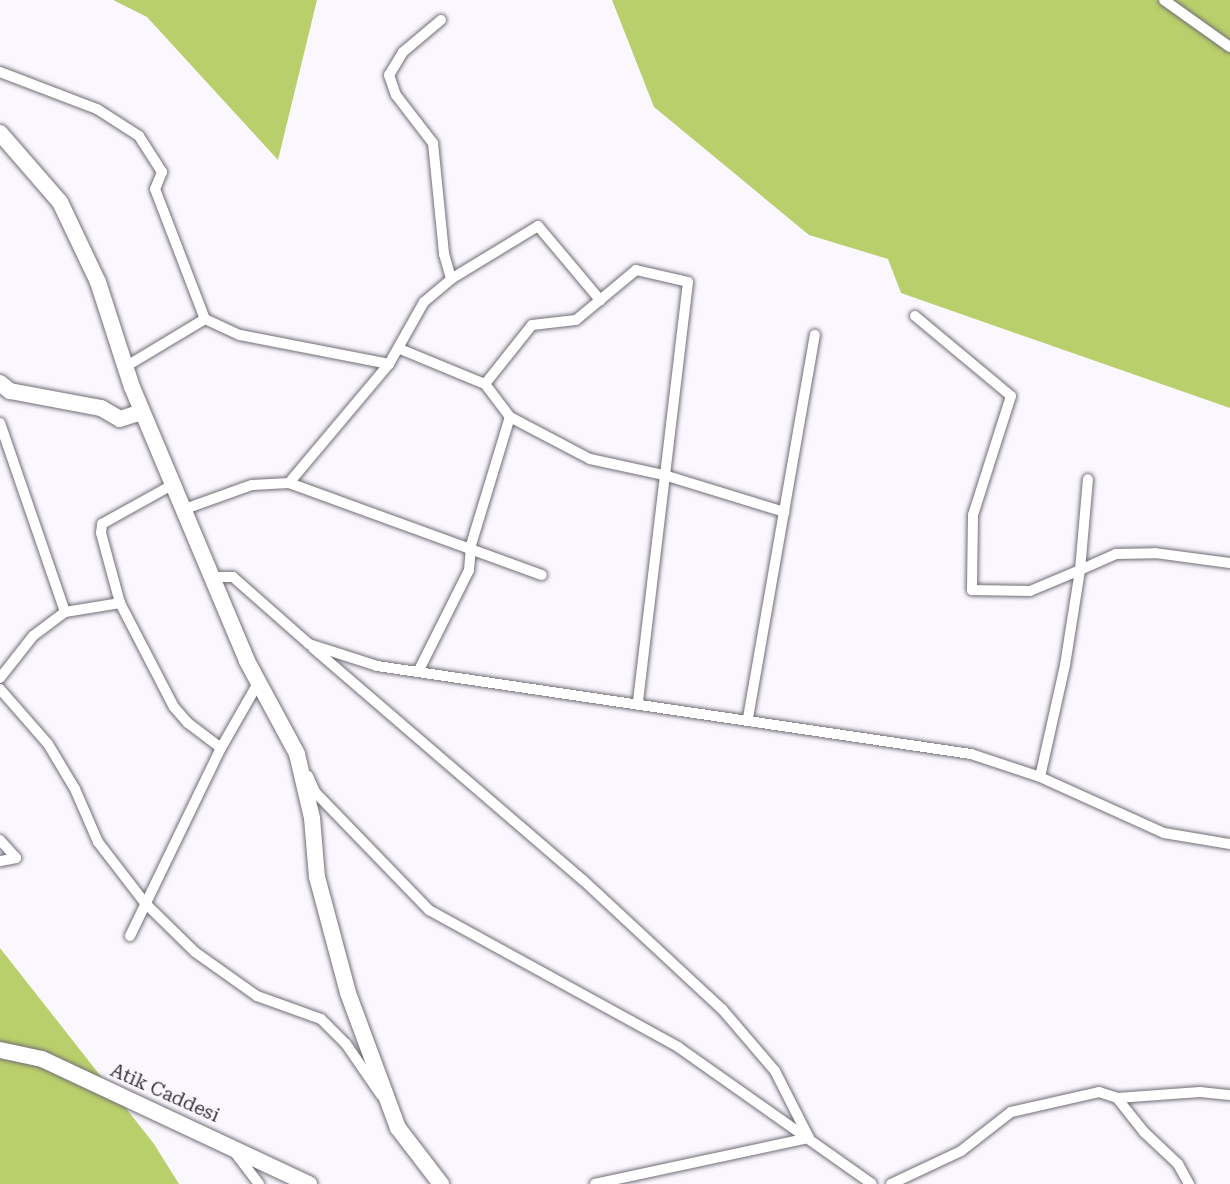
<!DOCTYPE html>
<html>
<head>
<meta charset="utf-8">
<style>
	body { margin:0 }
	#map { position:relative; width:1230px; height:1184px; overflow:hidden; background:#faf7fe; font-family:"Roboto Serif",serif }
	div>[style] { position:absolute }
	.forest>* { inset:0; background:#b9cf6b }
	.roads { filter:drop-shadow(0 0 2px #716d75) drop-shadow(0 0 2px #716d75) }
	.street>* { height:10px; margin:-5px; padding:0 5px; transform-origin:5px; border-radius:5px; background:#fff }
	.secondary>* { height:16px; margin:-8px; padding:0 8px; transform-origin:8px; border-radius:8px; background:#fff }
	span { translate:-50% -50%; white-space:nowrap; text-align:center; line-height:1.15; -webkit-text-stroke:5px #faf7fe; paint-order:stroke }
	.street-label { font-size:19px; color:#39373b }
</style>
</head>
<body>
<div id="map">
	<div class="forest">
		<div style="clip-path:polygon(113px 0,317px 0,278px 160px,147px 17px)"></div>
		<div style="clip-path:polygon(612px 0,1230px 0,1230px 408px,901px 293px,888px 259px,809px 235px,654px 107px)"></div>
		<div style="clip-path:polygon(0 948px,154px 1144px,179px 1184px,0 1184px)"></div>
	</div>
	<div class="roads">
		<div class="street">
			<div style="left:1164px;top:0;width:81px;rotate:35.5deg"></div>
			<div style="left:441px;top:20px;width:50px;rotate:139.9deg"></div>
			<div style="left:403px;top:52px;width:27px;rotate:121deg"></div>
			<div style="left:389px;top:75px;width:21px;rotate:71deg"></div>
			<div style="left:396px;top:95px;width:61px;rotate:52.4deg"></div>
			<div style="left:433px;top:143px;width:112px;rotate:84.3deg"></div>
			<div style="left:444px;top:254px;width:26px;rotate:74deg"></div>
			<div style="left:0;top:72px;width:104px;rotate:20.9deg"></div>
			<div style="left:97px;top:109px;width:50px;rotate:32.7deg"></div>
			<div style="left:139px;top:136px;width:43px;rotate:57.4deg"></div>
			<div style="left:162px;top:172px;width:18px;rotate:112deg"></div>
			<div style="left:155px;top:189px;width:139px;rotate:69deg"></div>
			<div style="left:205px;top:319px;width:38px;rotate:25deg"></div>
			<div style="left:240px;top:335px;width:152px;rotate:11deg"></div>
			<div style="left:915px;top:316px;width:125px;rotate:39.8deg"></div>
			<div style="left:1011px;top:396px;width:125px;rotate:107.7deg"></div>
			<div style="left:973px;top:515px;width:75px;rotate:90.8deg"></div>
			<div style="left:972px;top:590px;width:58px;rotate:1deg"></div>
			<div style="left:1030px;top:591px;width:54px;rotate:-22.8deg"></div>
			<div style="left:1080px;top:570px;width:91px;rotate:-85deg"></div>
			<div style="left:400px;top:349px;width:92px;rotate:22.4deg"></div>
			<div style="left:125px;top:367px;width:93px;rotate:-31deg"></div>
			<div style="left:510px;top:417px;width:90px;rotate:27.7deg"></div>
			<div style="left:590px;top:459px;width:76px;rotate:12.2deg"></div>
			<div style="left:664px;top:475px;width:126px;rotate:17.1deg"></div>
			<div style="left:0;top:423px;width:200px;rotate:71deg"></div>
			<div style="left:289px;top:483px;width:269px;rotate:20deg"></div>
			<div style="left:172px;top:485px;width:80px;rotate:150.9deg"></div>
			<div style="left:102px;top:524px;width:9px;rotate:96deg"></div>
			<div style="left:101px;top:533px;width:73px;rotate:74.8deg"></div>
			<div style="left:120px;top:603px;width:117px;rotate:62.6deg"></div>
			<div style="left:174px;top:707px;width:21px;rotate:49deg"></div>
			<div style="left:188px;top:723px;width:41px;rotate:37.1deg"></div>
			<div style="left:182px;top:510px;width:74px;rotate:-19.7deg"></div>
			<div style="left:252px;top:485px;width:37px;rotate:-3deg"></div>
			<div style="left:289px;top:483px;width:155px;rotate:-50deg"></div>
			<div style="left:389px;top:364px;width:71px;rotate:-60.6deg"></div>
			<div style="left:424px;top:302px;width:35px;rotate:-40deg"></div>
			<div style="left:451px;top:279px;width:102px;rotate:-31.3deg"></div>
			<div style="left:538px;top:226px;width:97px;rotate:50deg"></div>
			<div style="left:211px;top:577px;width:22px"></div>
			<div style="left:233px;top:577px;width:101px;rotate:41.4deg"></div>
			<div style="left:309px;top:644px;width:71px;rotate:17.9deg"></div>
			<div style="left:377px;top:666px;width:600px;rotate:8.43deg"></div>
			<div style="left:971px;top:754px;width:73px;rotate:18.4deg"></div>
			<div style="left:1040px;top:777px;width:136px;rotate:24.3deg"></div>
			<div style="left:1164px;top:833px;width:67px;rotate:9.5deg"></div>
			<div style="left:313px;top:648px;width:356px;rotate:40.7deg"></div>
			<div style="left:583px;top:880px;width:190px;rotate:42.9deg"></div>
			<div style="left:722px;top:1009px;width:82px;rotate:49.5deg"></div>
			<div style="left:775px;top:1071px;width:75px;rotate:63.1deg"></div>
			<div style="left:809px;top:1138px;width:219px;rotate:167.9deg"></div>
			<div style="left:418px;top:672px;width:114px;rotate:-63.4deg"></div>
			<div style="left:469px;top:570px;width:25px;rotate:-85deg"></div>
			<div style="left:471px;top:545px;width:134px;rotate:-73.1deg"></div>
			<div style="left:510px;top:417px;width:41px;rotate:-127.1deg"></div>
			<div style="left:485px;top:384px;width:75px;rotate:-51.5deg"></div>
			<div style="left:532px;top:325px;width:44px;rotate:-6.5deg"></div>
			<div style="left:576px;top:320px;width:78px;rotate:-39.8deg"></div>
			<div style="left:636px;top:270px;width:53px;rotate:13deg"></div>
			<div style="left:688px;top:282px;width:425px;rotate:96.8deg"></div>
			<div style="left:0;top:678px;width:53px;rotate:-51.8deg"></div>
			<div style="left:33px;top:636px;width:40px;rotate:-37deg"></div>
			<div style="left:65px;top:612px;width:56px;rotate:-9.3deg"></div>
			<div style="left:0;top:689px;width:73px;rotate:48.9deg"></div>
			<div style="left:48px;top:744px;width:52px;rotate:59deg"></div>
			<div style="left:75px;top:789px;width:58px;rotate:66.5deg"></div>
			<div style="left:98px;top:842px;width:77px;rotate:52.4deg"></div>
			<div style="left:145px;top:903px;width:70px;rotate:44.4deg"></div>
			<div style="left:195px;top:952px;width:76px;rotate:35.4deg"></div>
			<div style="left:257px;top:996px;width:68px;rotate:19.8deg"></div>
			<div style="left:321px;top:1019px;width:35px;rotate:45deg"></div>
			<div style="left:346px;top:1044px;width:62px;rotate:55.5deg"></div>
			<div style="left:748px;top:718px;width:389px;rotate:-80.1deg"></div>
			<div style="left:308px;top:776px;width:17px;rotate:66deg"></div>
			<div style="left:315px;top:792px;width:164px;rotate:46deg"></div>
			<div style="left:429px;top:910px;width:284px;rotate:28.8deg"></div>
			<div style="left:678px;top:1047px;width:237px;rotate:35.2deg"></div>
			<div style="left:1040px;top:777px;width:115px;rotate:-77.4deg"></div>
			<div style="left:1065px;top:665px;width:96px;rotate:-81deg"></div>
			<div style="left:1080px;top:570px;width:39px;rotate:-24deg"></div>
			<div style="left:1116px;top:554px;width:39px;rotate:-1deg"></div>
			<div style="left:1155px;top:553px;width:76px;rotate:7.6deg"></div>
			<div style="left:0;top:840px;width:24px;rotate:48deg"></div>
			<div style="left:16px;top:858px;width:16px;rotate:169deg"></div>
			<div style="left:130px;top:936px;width:209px;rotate:-64.2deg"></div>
			<div style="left:221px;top:748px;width:73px;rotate:-60.3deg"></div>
			<div style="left:1117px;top:1098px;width:83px;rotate:-4.1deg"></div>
			<div style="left:1200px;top:1092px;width:30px;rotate:6deg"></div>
			<div style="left:233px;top:1150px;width:43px;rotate:52.6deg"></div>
			<div style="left:891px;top:1184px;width:77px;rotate:-25.2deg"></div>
			<div style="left:961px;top:1151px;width:63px;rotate:-38deg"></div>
			<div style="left:1011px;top:1112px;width:90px;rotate:-12.8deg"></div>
			<div style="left:1099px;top:1092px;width:19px;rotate:18deg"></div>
			<div style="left:1117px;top:1098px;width:43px;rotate:51.5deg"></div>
			<div style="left:1144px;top:1132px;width:47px;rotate:43.3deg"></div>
			<div style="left:1178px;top:1164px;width:23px;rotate:61deg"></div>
		</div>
		<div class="secondary">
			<div style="left:0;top:133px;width:91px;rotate:49deg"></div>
			<div style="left:60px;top:202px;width:89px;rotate:64.6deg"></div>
			<div style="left:98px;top:282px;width:110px;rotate:72.1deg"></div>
			<div style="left:132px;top:387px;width:297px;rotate:67.2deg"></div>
			<div style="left:247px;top:661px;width:106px;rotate:61.7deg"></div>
			<div style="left:297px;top:754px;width:66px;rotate:76.8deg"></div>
			<div style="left:312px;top:818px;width:59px;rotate:85.2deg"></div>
			<div style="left:317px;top:877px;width:120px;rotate:75deg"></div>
			<div style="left:348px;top:993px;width:144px;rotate:69.7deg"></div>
			<div style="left:398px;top:1128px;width:71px;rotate:52.5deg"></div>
			<div style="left:0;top:383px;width:13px;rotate:39deg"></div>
			<div style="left:10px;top:391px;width:93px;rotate:10.6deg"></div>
			<div style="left:101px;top:408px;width:22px;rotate:30deg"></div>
			<div style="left:120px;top:419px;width:23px;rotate:-18deg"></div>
			<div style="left:0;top:1050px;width:43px;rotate:12.1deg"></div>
			<div style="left:42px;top:1059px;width:295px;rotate:25.1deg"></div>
		</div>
	</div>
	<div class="street-label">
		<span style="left:165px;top:1093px;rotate:24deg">Atik Caddesi</span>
	</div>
</div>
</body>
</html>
